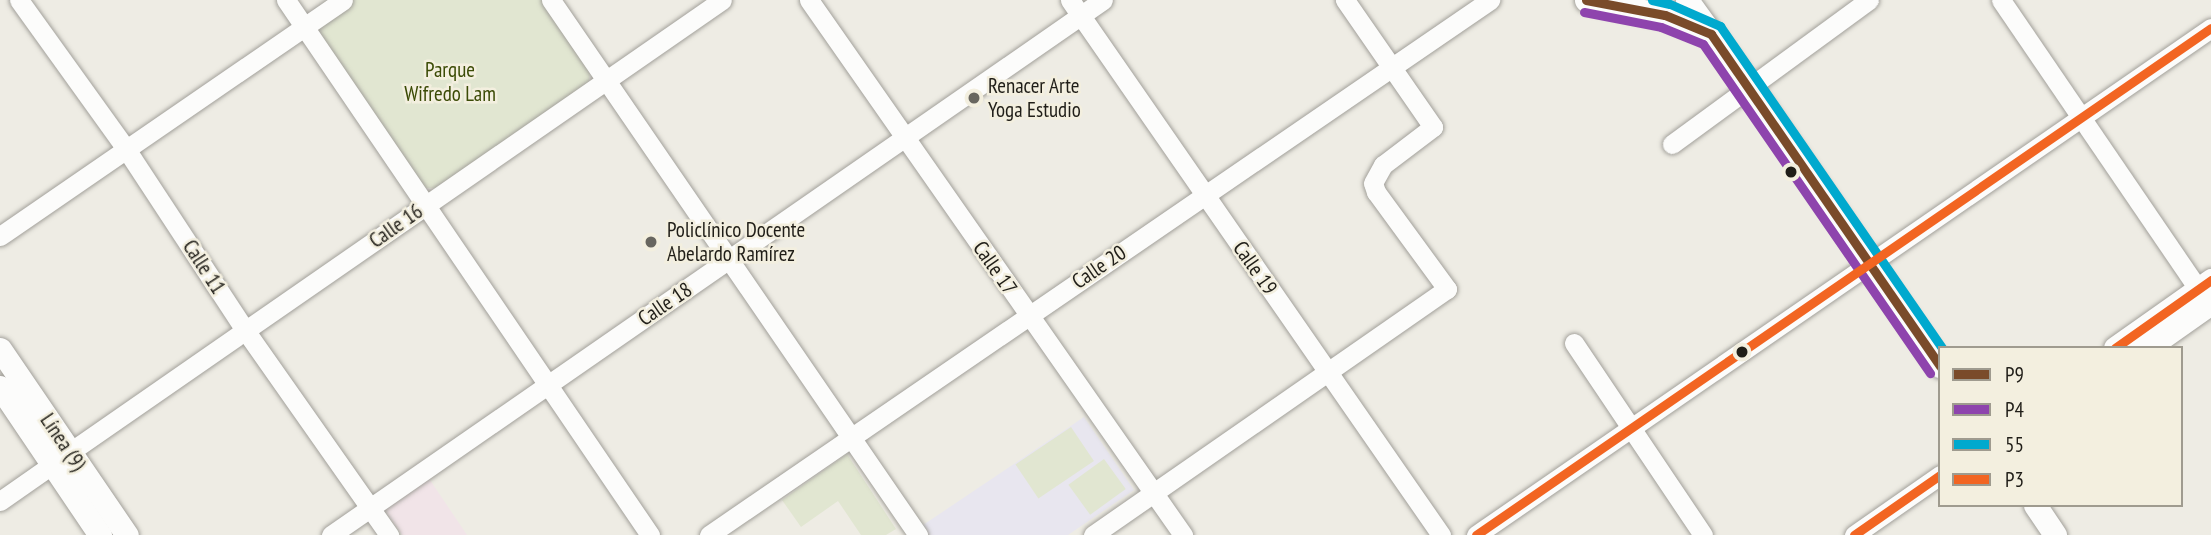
<!DOCTYPE html>
<html>
<head>
<meta charset="utf-8">
<style>
	body { margin:0 }
	#map { position:relative; width:2211px; height:535px; overflow:hidden; background:#eeece4; font-family:"PT Sans Narrow",sans-serif }
	div>[style] { position:absolute }
	.industrial>* { inset:0; background:#f1e4e8 }
	.education>* { inset:0; background:#e8e6ef }
	.green>* { inset:0; background:#e1e6d1; transform-origin:0 0 }
	.roads { filter:drop-shadow(0 0 2px #a2a09a) drop-shadow(0 0 2px #a2a09a) }
	.minor>* { height:19px; margin:-9.5px; padding:0 9.5px; transform-origin:9.5px; border-radius:9.5px; background:#fcfcfb }
	.major>* { height:23px; margin:-11.5px; padding:0 11.5px; transform-origin:11.5px; border-radius:11.5px; background:#fcfcfb }
	.bus-1>* { height:9px; margin:-4.5px; padding:0 4.5px; transform-origin:4.5px; border-radius:4.5px; background:#7a4b2a }
	.bus-2>* { height:9px; margin:-4.5px; padding:0 4.5px; transform-origin:4.5px; border-radius:4.5px; background:#8e44ad }
	.bus-3>* { height:9px; margin:-4.5px; padding:0 4.5px; transform-origin:4.5px; border-radius:4.5px; background:#00a9ce }
	.bus-4>* { height:9px; margin:-4.5px; padding:0 4.5px; transform-origin:4.5px; border-radius:4.5px; background:#f26522 }
	.dots>* { width:19px; height:19px; translate:-50% -50%; box-sizing:border-box; border:4px solid #f3efdf; border-radius:50% }
	span { translate:-50% -50%; white-space:nowrap; text-align:center; line-height:1.15; -webkit-text-stroke:5px #f3efdf; paint-order:stroke }
	.park-label { font-size:21px; color:#3b4b06 }
	.poi-label { font-size:21px; color:#201e18 }
	.left { translate:0 -50%; text-align:left }
	.street-label { font-size:21px; color:#201e18 }
	.legend { position:absolute; left:1938px; top:346px; width:245px; height:161px; box-sizing:border-box; background:#f3efdf; border:2px solid #9f9b8f; margin:0; padding:9px 12px; list-style:none; font-size:21px; color:#201e18 }
	.legend li { display:flex; align-items:center; gap:14px; height:35px }
	.legend b { width:35px; border:2px solid #9f9b8f }
</style>
</head>
<body>
<div id="map">
	<div class="industrial">
		<div style="clip-path:polygon(428px 477px,467px 535px,402px 535px,383px 508px)"></div>
	</div>
	<div class="education">
		<div style="clip-path:polygon(1084px 417px,1134px 490px,1068px 535px,929px 535px,923px 525px)"></div>
	</div>
	<div class="green">
		<div style="clip-path:polygon(351px 0,545px 0,590px 71px,589px 81px,585px 88px,438px 188px,420px 188px,318px 34px,320px 22px)"></div>
		<div style="left:1071px;top:427px;width:41px;height:67px;rotate:56deg"></div>
		<div style="clip-path:polygon(847px 454px,896px 529px,886px 535px,861px 535px,838px 501px,801px 527px,782px 500px)"></div>
		<div style="left:1104px;top:459px;width:37px;height:44px;rotate:54deg"></div>
	</div>
	<div class="roads">
		<div class="minor">
			<div style="left:19px;top:0;width:183px;rotate:54.3deg"></div>
			<div style="left:126px;top:149px;width:217px;rotate:56.7deg"></div>
			<div style="left:245px;top:330px;width:251px;rotate:54.9deg"></div>
			<div style="left:286px;top:0;width:647px;rotate:55.77deg"></div>
			<div style="left:551px;top:0;width:649px;rotate:55.55deg"></div>
			<div style="left:809px;top:0;width:653px;rotate:55.04deg"></div>
			<div style="left:1070px;top:0;width:651px;rotate:55.26deg"></div>
			<div style="left:2001px;top:0;width:350px;rotate:55.7deg"></div>
			<div style="left:1672px;top:144px;width:244px;rotate:-36.2deg"></div>
			<div style="left:0;top:236px;width:416px;rotate:-34.5deg"></div>
			<div style="left:1574px;top:343px;width:231px;rotate:56.1deg"></div>
			<div style="left:70px;top:452px;width:793px;rotate:-34.73deg"></div>
			<div style="left:0;top:501px;width:65px;rotate:-34.9deg"></div>
			<div style="left:331px;top:535px;width:939px;rotate:-34.72deg"></div>
			<div style="left:709px;top:535px;width:947px;rotate:-34.41deg"></div>
			<div style="left:1093px;top:535px;width:431px;rotate:-34.8deg"></div>
			<div style="left:1447px;top:289px;width:120px;rotate:-126.2deg"></div>
			<div style="left:1376px;top:192px;width:9px;rotate:-108deg"></div>
			<div style="left:1373px;top:183px;width:21px;rotate:-61deg"></div>
			<div style="left:1383px;top:165px;width:63px;rotate:-37.2deg"></div>
			<div style="left:1433px;top:127px;width:155px;rotate:-124.7deg"></div>
			<div style="left:1476px;top:535px;width:893px;rotate:-34.6deg"></div>
			<div style="left:1854px;top:535px;width:105px;rotate:-34.9deg"></div>
		</div>
		<div class="major">
			<div style="left:1586px;top:0;width:80px;rotate:10.8deg"></div>
			<div style="left:1665px;top:15px;width:48px;rotate:22.2deg"></div>
			<div style="left:1687px;top:0;width:107px;rotate:54.1deg"></div>
			<div style="left:1750px;top:87px;width:338px;rotate:55.7deg"></div>
			<div style="left:2115px;top:348px;width:118px;rotate:-35.3deg"></div>
			<div style="left:2147px;top:348px;width:78px;rotate:-35.1deg"></div>
			<div style="left:0;top:349px;width:225px;rotate:55.7deg"></div>
			<div style="left:0;top:387px;width:179px;rotate:56deg"></div>
			<div style="left:2035px;top:505px;width:36px;rotate:56deg"></div>
		</div>
	</div>
	<div class="bus-1">
		<div style="left:1586px;top:0;width:80px;rotate:10.8deg"></div>
		<div style="left:1665px;top:15px;width:50px;rotate:22.4deg"></div>
		<div style="left:1711px;top:34px;width:403px;rotate:55.4deg"></div>
	</div>
	<div class="bus-2">
		<div style="left:1584px;top:12px;width:78px;rotate:11deg"></div>
		<div style="left:1661px;top:27px;width:45px;rotate:22deg"></div>
		<div style="left:1703px;top:44px;width:400px;rotate:55.4deg"></div>
	</div>
	<div class="bus-3">
		<div style="left:1652px;top:0;width:18px;rotate:13deg"></div>
		<div style="left:1670px;top:4px;width:55px;rotate:23.7deg"></div>
		<div style="left:1720px;top:26px;width:391px;rotate:55.4deg"></div>
	</div>
	<div class="bus-4">
		<div style="left:2115px;top:348px;width:118px;rotate:-35.3deg"></div>
		<div style="left:1476px;top:535px;width:893px;rotate:-34.6deg"></div>
		<div style="left:1854px;top:535px;width:105px;rotate:-34.9deg"></div>
	</div>
	<div class="dots">
		<div style="left:974px;top:98px;background:#68665f"></div>
		<div style="left:1791px;top:172px;background:#201e18"></div>
		<div style="left:651px;top:242px;background:#68665f"></div>
		<div style="left:1742px;top:352px;background:#201e18"></div>
	</div>
	<div class="park-label">
		<span style="left:450px;top:82px">Parque<br>Wifredo Lam</span>
	</div>
	<div class="poi-label">
		<span class="left" style="left:988px;top:98px">Renacer Arte<br>Yoga Estudio</span>
		<span class="left" style="left:667px;top:242px">Policlínico Docente<br>Abelardo Ramírez</span>
	</div>
	<div class="street-label">
		<span style="left:396px;top:226px;rotate:-35deg">Calle 16</span>
		<span style="left:204px;top:267px;rotate:57deg">Calle 11</span>
		<span style="left:1099px;top:267px;rotate:-34deg">Calle 20</span>
		<span style="left:995px;top:268px;rotate:55deg">Calle 17</span>
		<span style="left:1255px;top:268px;rotate:55deg">Calle 19</span>
		<span style="left:665px;top:304px;rotate:-34deg">Calle 18</span>
		<span style="left:63px;top:442px;rotate:56deg">Línea (9)</span>
	</div>
	<ul class="legend">
	<li><b style="height:9px;background:#7a4b2a"></b>P9</li>
	<li><b style="height:9px;background:#8e44ad"></b>P4</li>
	<li><b style="height:9px;background:#00a9ce"></b>55</li>
	<li><b style="height:9px;background:#f26522"></b>P3</li>
	</ul>
</div>
</body>
</html>
